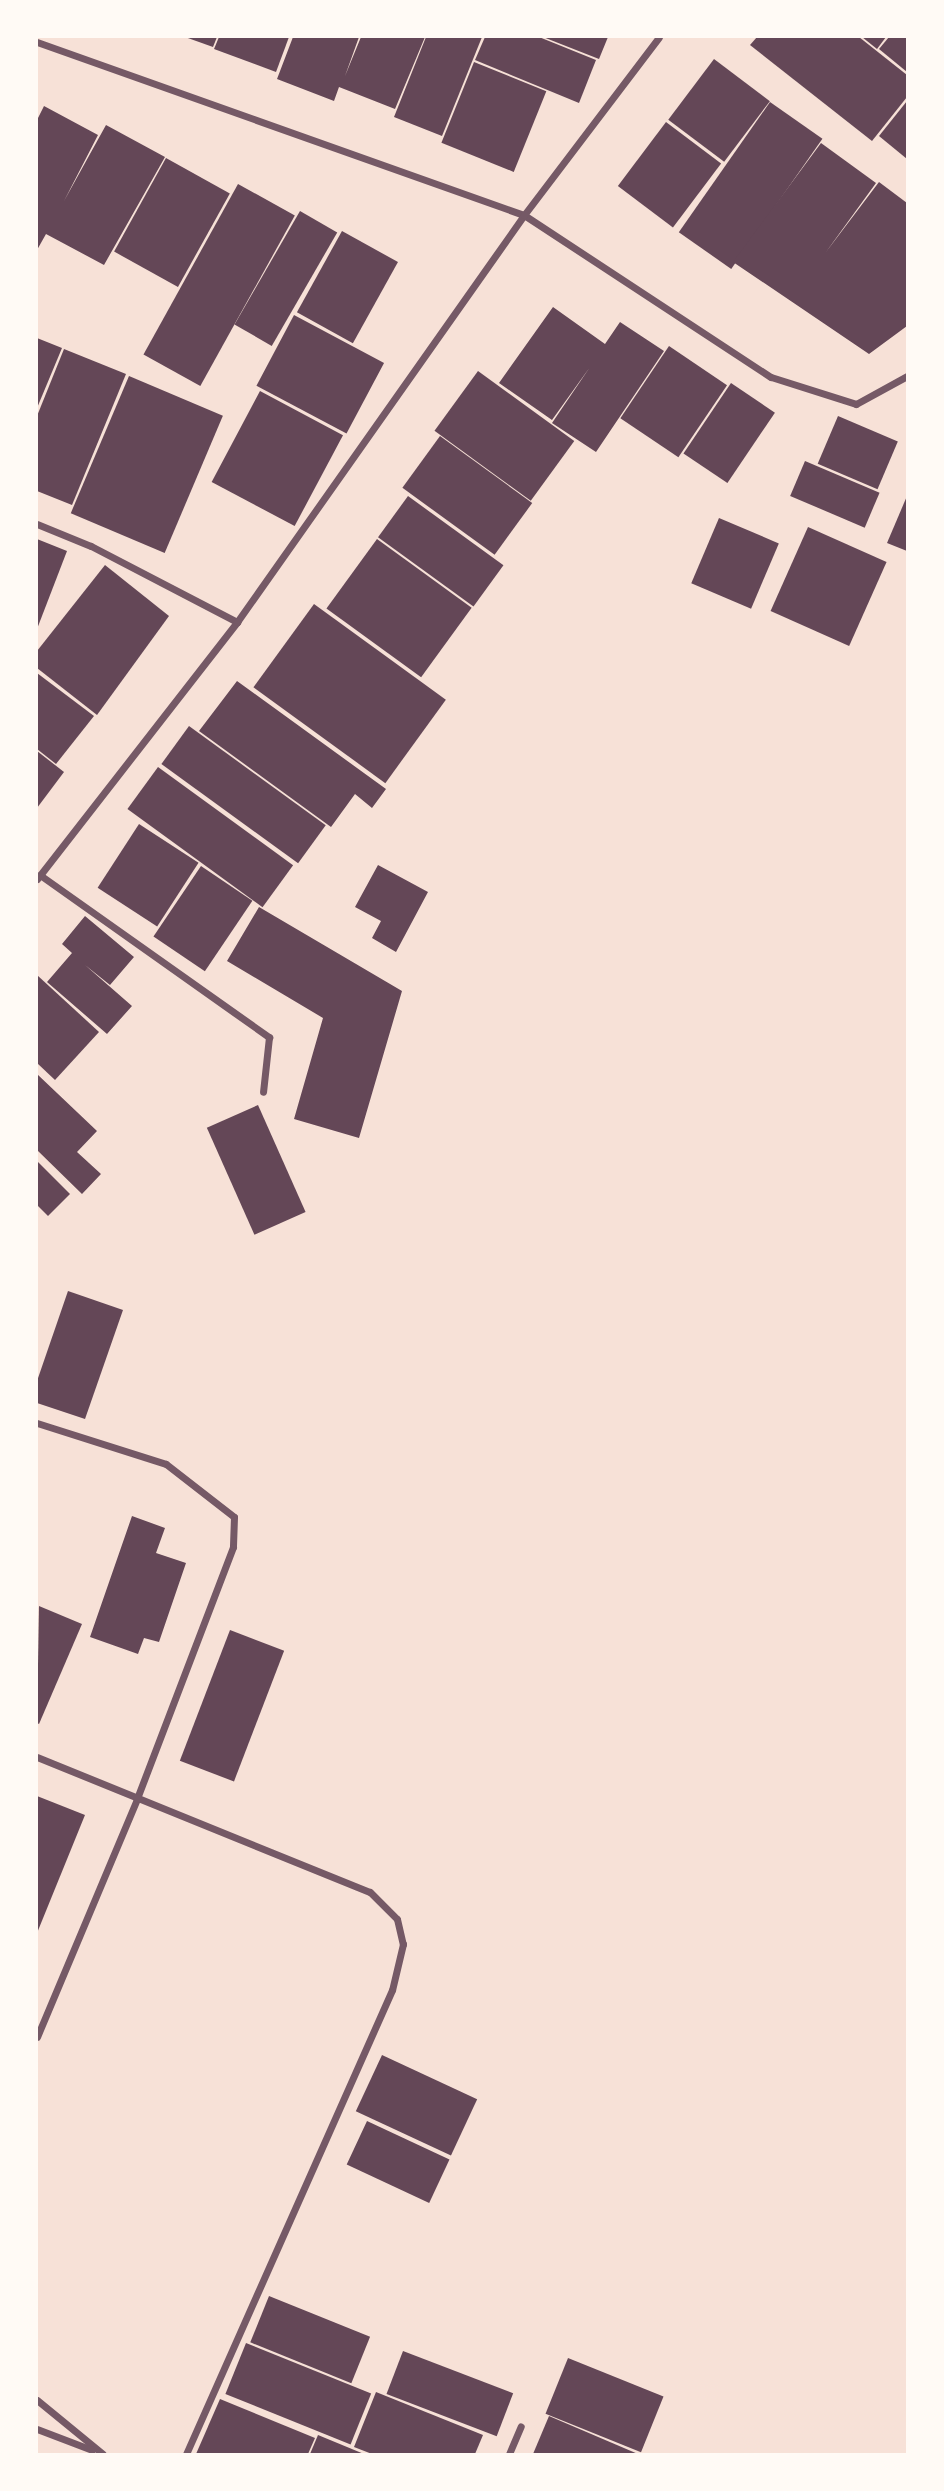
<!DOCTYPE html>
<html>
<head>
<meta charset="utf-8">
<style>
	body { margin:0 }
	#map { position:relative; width:944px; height:2491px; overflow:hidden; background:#f7e1d7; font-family:"DM Sans",sans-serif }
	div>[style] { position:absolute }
	.building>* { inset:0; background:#644757; transform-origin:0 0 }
	.minor>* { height:7px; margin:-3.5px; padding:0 3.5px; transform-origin:3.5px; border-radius:3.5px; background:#755966 }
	span { translate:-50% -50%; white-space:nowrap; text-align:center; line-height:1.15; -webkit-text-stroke:7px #fffaf5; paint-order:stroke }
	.frame { position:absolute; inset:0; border:38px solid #fffaf5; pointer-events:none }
</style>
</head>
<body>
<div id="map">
	<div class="building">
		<div style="clip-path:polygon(185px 37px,217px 37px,213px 47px)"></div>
		<div style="clip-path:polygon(219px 37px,289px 37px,276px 72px,214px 49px)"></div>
		<div style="clip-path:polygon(293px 37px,359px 37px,345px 76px,361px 37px,425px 37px,395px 109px,339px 87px,334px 101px,277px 79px)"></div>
		<div style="clip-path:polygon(426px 37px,482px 37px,442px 136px,394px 117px)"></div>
		<div style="clip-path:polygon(485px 37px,539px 37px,596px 60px,579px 103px,475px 60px)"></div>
		<div style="clip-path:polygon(543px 37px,608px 37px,599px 59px)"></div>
		<div style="clip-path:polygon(757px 37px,859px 37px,907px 75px,907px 97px,872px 141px,750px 45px)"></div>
		<div style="clip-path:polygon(862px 37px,886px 37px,877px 49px)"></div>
		<div style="clip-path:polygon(889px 37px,907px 37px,907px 72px,879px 49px)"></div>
		<div style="left:714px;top:59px;width:70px;height:76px;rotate:37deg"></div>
		<div style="left:474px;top:62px;width:78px;height:87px;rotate:22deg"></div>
		<div style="clip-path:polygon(907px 101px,907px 159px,879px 136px)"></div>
		<div style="left:770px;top:102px;width:64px;height:159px;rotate:35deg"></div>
		<div style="clip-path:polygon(44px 106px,98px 135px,64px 201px,106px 125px,165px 157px,104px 265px,46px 234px,37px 250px,37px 120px)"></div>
		<div style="left:666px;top:122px;width:69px;height:80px;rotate:37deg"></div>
		<div style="clip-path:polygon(821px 143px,876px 183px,826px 252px,879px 182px,907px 203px,907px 326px,869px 354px,733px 262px)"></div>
		<div style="left:166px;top:158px;width:73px;height:107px;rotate:29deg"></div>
		<div style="left:238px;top:184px;width:65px;height:195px;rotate:29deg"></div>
		<div style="left:300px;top:211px;width:43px;height:131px;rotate:30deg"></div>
		<div style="left:342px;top:231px;width:64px;height:93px;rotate:29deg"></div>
		<div style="clip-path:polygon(553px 307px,605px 344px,620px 322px,664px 351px,596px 452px,552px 423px,590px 367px,552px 420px,499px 383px)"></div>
		<div style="left:294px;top:315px;width:102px;height:80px;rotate:28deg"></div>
		<div style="clip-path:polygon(37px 338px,62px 348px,37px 408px)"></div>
		<div style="left:669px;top:346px;width:70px;height:87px;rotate:34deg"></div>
		<div style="clip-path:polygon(64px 349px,126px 374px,72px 505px,37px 491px,37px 416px)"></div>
		<div style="left:478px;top:371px;width:119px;height:74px;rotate:36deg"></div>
		<div style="left:129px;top:376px;width:102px;height:149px;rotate:23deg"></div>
		<div style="left:731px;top:383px;width:53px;height:85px;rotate:34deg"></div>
		<div style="left:260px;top:391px;width:94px;height:103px;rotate:28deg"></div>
		<div style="left:838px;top:416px;width:65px;height:52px;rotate:23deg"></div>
		<div style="left:440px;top:436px;width:114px;height:64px;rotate:36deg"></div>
		<div style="left:805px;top:461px;width:81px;height:38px;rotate:23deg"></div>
		<div style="left:408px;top:496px;width:118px;height:51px;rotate:36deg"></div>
		<div style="clip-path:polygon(907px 496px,907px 551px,887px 543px)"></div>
		<div style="left:719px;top:518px;width:65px;height:71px;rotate:23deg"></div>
		<div style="left:808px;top:527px;width:86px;height:92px;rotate:24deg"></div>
		<div style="clip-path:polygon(37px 539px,67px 551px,37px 629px)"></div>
		<div style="left:377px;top:539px;width:117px;height:86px;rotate:36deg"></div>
		<div style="clip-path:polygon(105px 565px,169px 616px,97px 715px,37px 668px,37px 651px)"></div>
		<div style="left:314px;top:604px;width:163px;height:103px;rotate:36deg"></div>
		<div style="clip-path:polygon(37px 673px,94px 716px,56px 764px,37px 749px)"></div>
		<div style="clip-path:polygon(237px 681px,386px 789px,372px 808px,355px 794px,331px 827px,199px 731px)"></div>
		<div style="left:189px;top:726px;width:169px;height:47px;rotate:36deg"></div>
		<div style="clip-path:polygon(37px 751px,64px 772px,37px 808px)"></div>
		<div style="left:158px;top:767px;width:167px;height:52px;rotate:36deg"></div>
		<div style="left:139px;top:824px;width:71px;height:76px;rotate:33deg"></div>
		<div style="clip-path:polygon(378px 865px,428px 892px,396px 952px,372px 938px,381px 921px,355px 907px)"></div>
		<div style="left:201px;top:866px;width:62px;height:85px;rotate:34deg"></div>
		<div style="clip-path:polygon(259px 907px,402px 991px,359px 1138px,294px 1119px,323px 1018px,227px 961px)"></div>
		<div style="clip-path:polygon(85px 916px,134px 957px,110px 985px,85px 965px,132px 1006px,107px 1034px,47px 982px,72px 953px,62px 944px)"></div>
		<div style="clip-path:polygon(37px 975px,99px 1032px,55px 1080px,37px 1063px)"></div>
		<div style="clip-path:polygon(37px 1074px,97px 1131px,77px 1152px,101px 1174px,82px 1194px,37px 1150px)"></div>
		<div style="left:258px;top:1105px;width:117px;height:56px;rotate:66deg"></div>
		<div style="clip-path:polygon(37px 1161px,70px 1194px,48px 1216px,37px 1205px)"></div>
		<div style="clip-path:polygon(68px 1291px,123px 1310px,85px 1419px,37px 1403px,37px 1381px)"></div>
		<div style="clip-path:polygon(132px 1516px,165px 1528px,156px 1553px,186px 1563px,159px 1642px,144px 1638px,138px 1654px,90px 1637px)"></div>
		<div style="clip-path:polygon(39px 1606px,82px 1624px,39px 1724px,37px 1723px)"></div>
		<div style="left:230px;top:1630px;width:58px;height:140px;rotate:21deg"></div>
		<div style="clip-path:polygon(37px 1796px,85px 1815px,37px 1933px)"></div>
		<div style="left:382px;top:2055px;width:105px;height:62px;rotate:25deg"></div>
		<div style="left:367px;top:2121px;width:91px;height:48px;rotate:25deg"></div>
		<div style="left:269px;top:2296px;width:109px;height:50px;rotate:22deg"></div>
		<div style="left:246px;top:2343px;width:135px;height:55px;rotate:22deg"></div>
		<div style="left:403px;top:2351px;width:118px;height:46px;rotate:21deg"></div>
		<div style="left:568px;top:2358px;width:103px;height:60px;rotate:22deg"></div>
		<div style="clip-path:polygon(376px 2392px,483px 2435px,475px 2454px,372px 2454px,354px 2447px)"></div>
		<div style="clip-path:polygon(220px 2399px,315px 2438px,308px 2454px,196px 2454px)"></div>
		<div style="clip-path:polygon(549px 2416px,638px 2454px,533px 2454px)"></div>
		<div style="clip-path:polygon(318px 2435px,364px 2454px,310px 2454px)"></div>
	</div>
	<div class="minor">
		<div style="left:37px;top:42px;width:517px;rotate:19.56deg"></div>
		<div style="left:524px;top:215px;width:295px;rotate:33.3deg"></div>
		<div style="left:771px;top:377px;width:89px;rotate:17.6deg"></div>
		<div style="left:856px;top:404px;width:58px;rotate:-28.8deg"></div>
		<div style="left:37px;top:524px;width:58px;rotate:22.2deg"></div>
		<div style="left:91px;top:546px;width:165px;rotate:27.5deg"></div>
		<div style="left:40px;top:875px;width:281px;rotate:35.3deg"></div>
		<div style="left:269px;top:1037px;width:55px;rotate:96.2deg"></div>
		<div style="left:37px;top:879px;width:326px;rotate:-52.1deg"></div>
		<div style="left:237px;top:622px;width:498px;rotate:-54.8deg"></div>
		<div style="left:524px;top:215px;width:223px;rotate:-52.8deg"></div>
		<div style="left:37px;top:1423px;width:135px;rotate:17.6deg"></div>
		<div style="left:166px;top:1464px;width:86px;rotate:37.9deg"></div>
		<div style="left:234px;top:1517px;width:30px;rotate:92deg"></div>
		<div style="left:233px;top:1547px;width:270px;rotate:110.9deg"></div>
		<div style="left:137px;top:1799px;width:258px;rotate:112.8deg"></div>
		<div style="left:37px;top:1757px;width:359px;rotate:22.1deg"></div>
		<div style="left:370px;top:1892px;width:38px;rotate:45deg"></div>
		<div style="left:397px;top:1919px;width:26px;rotate:77deg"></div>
		<div style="left:403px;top:1944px;width:47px;rotate:103.4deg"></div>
		<div style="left:392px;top:1990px;width:508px;rotate:113.94deg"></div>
		<div style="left:37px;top:2400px;width:85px;rotate:39.3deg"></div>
		<div style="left:37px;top:2429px;width:59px;rotate:20.9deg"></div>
		<div style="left:509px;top:2454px;width:30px;rotate:-67deg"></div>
	</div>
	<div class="frame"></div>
</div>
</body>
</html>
